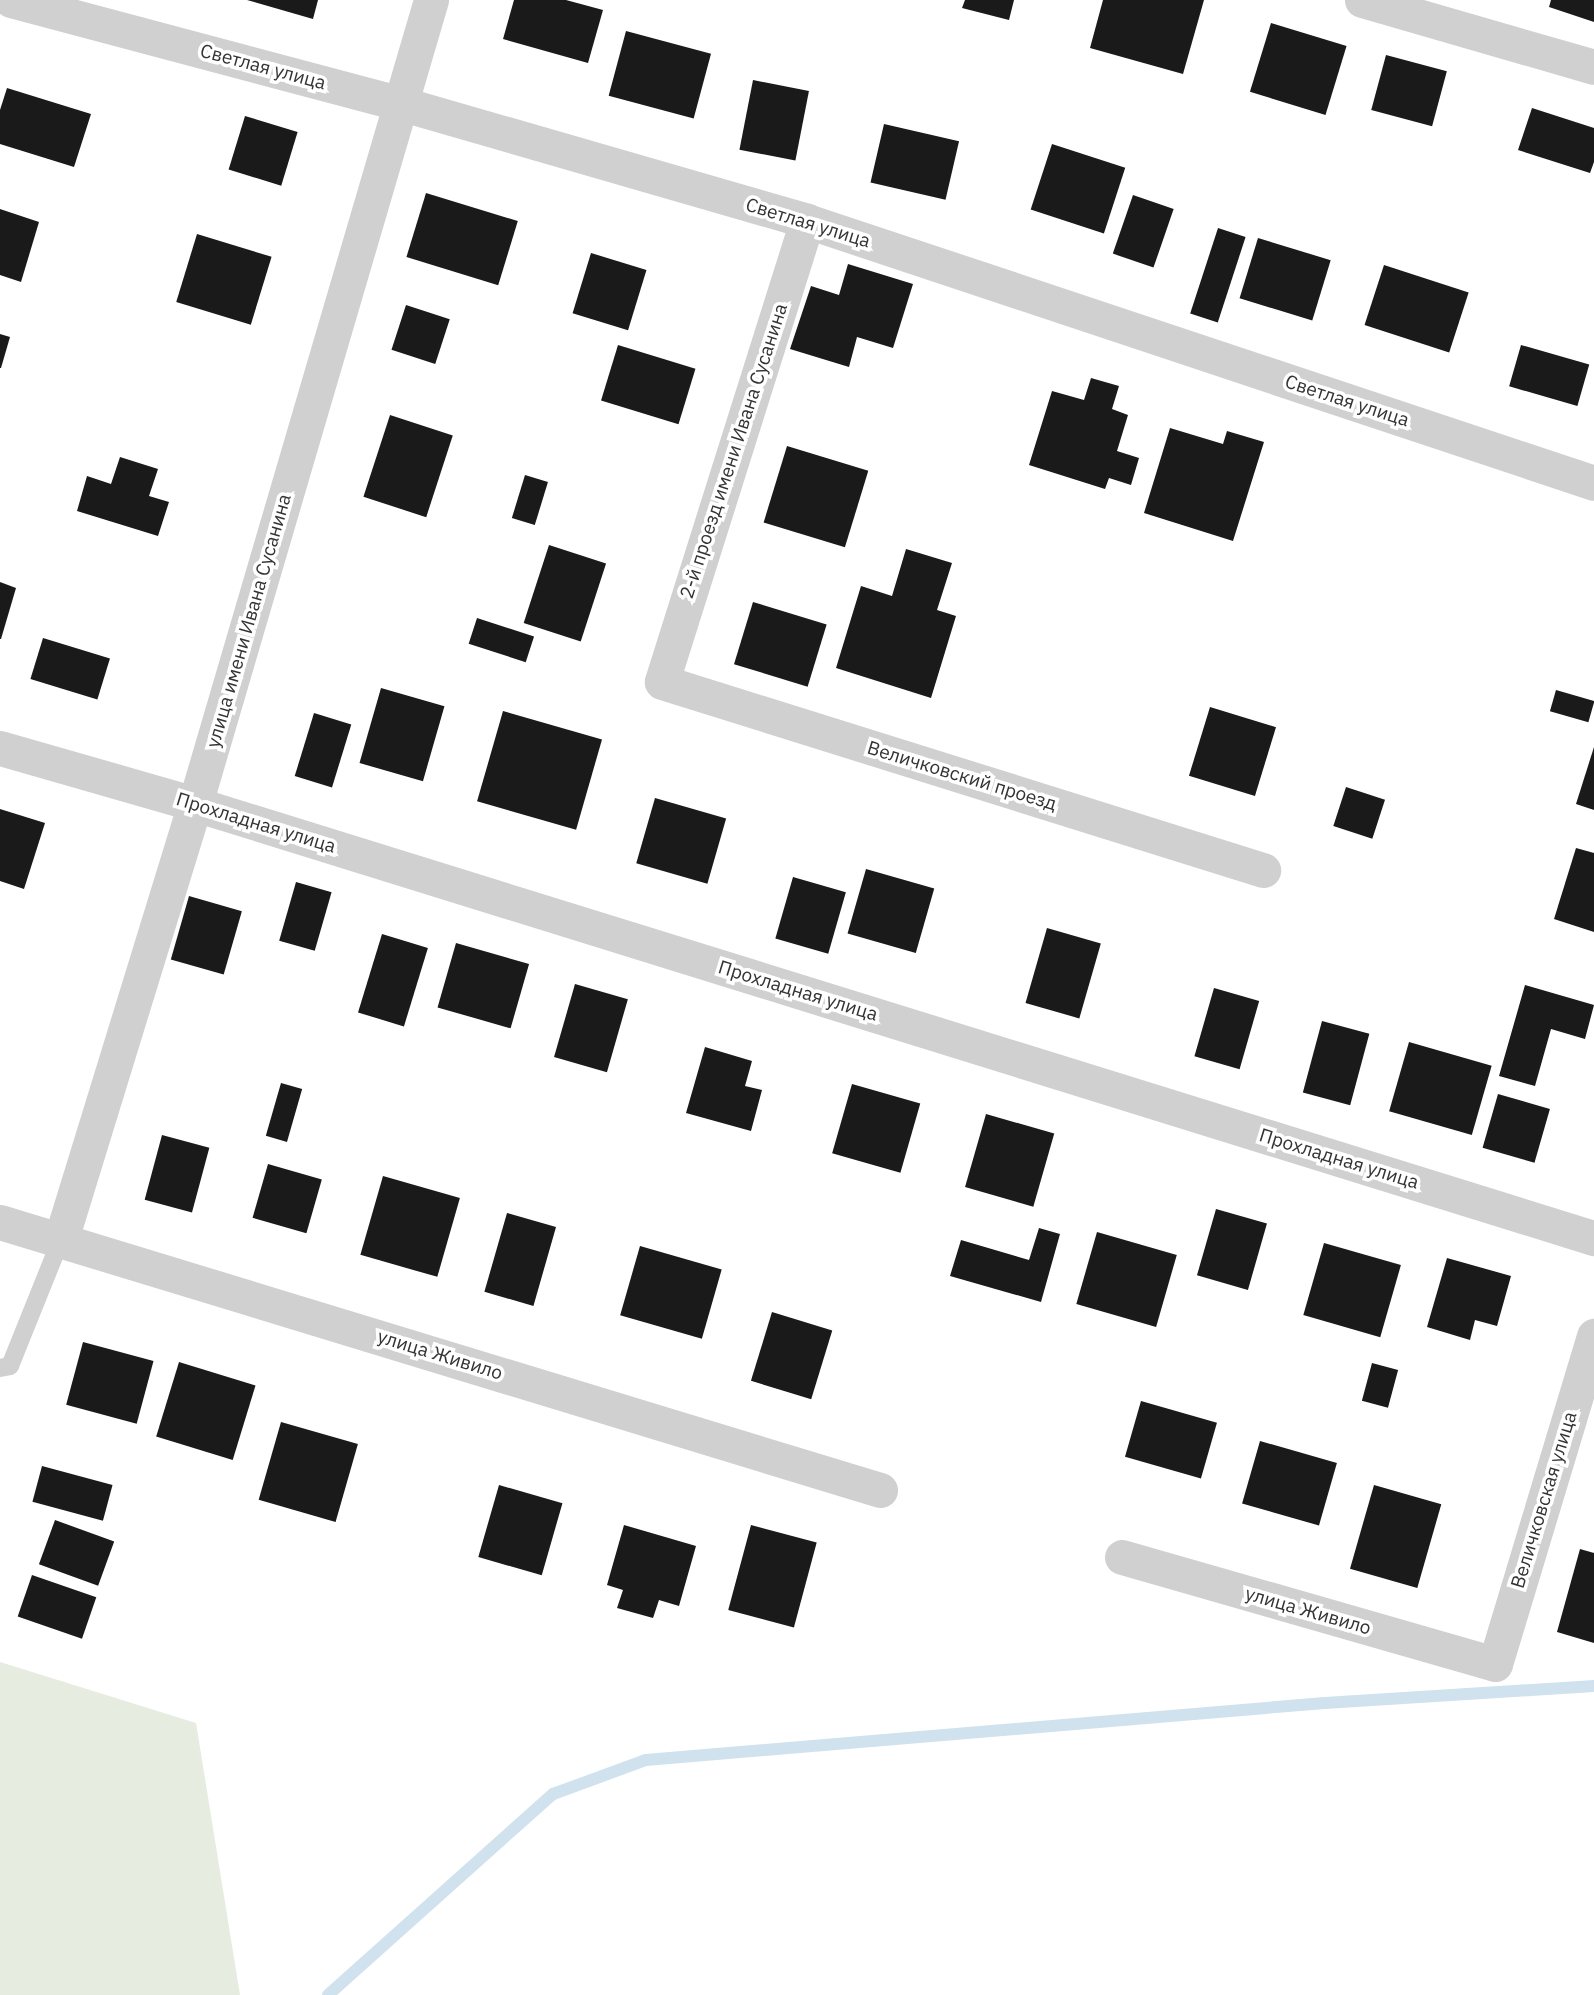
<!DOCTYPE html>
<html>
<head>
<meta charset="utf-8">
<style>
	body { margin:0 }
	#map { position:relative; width:1594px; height:1995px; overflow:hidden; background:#fff; font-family:"IBM Plex Sans",sans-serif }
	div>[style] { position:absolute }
	.green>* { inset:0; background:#e6ecdf }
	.stream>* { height:12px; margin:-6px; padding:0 6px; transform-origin:6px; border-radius:6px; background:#cfe2ee }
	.building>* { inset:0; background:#1a1a1a; transform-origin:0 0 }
	.service>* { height:18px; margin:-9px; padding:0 9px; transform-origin:9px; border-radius:9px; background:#d0d0d0 }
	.minor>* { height:35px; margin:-17.5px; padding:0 17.5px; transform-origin:17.5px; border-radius:17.5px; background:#d0d0d0 }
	span { translate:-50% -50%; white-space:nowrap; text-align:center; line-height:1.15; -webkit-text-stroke:7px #fff; paint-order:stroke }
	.street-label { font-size:19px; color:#333 }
</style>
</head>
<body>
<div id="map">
	<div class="green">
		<div style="clip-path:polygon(0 1662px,196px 1723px,240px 1995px,0 1995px)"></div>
	</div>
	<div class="stream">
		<div style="left:328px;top:1995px;width:302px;rotate:-41.8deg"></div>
		<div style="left:553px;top:1794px;width:99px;rotate:-20.1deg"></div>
		<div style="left:646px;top:1760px;width:681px;rotate:-4.8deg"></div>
		<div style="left:1325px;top:1703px;width:270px;rotate:-3.6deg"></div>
	</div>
	<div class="building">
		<div style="clip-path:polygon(247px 0,318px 0,313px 19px)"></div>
		<div style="clip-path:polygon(514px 0,566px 0,603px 10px,588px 63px,503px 39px)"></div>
		<div style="clip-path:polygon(965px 0,1014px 0,1009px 20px,962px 8px)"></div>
		<div style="clip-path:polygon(1103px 0,1204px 0,1183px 74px,1090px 48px)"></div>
		<div style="clip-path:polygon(1551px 0,1594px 0,1594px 22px,1549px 7px)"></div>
		<div style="left:1271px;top:23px;width:79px;height:72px;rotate:17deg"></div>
		<div style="left:626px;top:31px;width:88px;height:67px;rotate:15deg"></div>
		<div style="left:1386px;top:55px;width:63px;height:57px;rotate:15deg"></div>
		<div style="left:753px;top:80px;width:57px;height:71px;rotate:11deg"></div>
		<div style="clip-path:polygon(7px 88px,91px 114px,74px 167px,0 144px,0 110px)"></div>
		<div style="clip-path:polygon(1532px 108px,1594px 128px,1594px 162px,1590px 173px,1518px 150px)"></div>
		<div style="left:245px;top:116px;width:55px;height:56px;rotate:17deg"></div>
		<div style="left:884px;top:124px;width:77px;height:60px;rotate:13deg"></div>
		<div style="left:1052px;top:144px;width:77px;height:69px;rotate:18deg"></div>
		<div style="left:426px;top:193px;width:96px;height:67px;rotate:17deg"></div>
		<div style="left:1133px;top:195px;width:43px;height:62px;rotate:19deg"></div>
		<div style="clip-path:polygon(0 209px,39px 222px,21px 282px,0 275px)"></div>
		<div style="left:1218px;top:228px;width:29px;height:90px;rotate:18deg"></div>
		<div style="left:197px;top:234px;width:78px;height:71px;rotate:17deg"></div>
		<div style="left:1258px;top:238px;width:76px;height:63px;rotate:17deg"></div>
		<div style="left:591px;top:253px;width:58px;height:63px;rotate:17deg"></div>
		<div style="clip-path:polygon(848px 264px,913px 284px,893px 348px,857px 337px,849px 367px,790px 349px,811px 286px,839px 295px)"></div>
		<div style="left:1384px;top:265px;width:89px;height:63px;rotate:18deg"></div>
		<div style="left:406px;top:305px;width:46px;height:47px;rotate:18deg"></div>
		<div style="clip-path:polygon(0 334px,10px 337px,1px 368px,0 368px)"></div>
		<div style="left:618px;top:345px;width:81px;height:58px;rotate:17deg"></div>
		<div style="left:1521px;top:345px;width:71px;height:43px;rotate:16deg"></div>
		<div style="clip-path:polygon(1091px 378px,1119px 386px,1112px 409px,1128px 415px,1117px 451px,1139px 458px,1131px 485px,1109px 478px,1105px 489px,1029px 465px,1052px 391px,1084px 400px)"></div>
		<div style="left:390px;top:415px;width:66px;height:86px;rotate:18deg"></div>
		<div style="clip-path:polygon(1170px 428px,1223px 444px,1227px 431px,1264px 442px,1233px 541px,1144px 513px)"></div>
		<div style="left:787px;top:446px;width:85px;height:80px;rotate:17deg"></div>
		<div style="clip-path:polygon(120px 457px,158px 469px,149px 496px,169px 502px,158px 536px,77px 511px,87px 476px,111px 484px)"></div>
		<div style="left:525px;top:475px;width:24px;height:45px;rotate:17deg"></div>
		<div style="left:549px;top:545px;width:60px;height:82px;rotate:18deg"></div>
		<div style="clip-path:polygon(906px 549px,952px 563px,937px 610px,956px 616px,931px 698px,836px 668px,861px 586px,892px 596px)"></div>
		<div style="clip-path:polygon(0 582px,16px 588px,1px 639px,0 639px)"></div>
		<div style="left:753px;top:602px;width:77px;height:65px;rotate:17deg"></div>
		<div style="left:477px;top:618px;width:60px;height:27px;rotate:18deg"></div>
		<div style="left:43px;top:638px;width:70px;height:43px;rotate:17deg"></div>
		<div style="left:381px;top:688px;width:66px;height:78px;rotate:16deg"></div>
		<div style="left:1556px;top:690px;width:40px;height:22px;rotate:16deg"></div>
		<div style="left:1210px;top:707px;width:69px;height:72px;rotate:17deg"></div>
		<div style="left:503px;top:711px;width:103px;height:94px;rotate:16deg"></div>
		<div style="left:314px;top:713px;width:39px;height:66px;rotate:17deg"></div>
		<div style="clip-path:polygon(1594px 747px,1594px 810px,1576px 804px)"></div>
		<div style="left:1346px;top:787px;width:41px;height:41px;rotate:18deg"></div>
		<div style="left:655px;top:798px;width:74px;height:68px;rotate:16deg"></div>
		<div style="clip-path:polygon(0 809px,45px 823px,24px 889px,0 881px)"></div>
		<div style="clip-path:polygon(1576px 848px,1594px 853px,1594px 932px,1554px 919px)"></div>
		<div style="left:866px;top:869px;width:71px;height:67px;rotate:16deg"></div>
		<div style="left:793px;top:877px;width:55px;height:64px;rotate:16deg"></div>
		<div style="left:296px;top:882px;width:37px;height:61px;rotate:16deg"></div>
		<div style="left:189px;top:896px;width:55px;height:66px;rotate:16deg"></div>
		<div style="left:1047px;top:928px;width:56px;height:78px;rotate:16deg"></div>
		<div style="left:382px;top:934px;width:48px;height:82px;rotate:17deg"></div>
		<div style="left:456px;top:943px;width:76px;height:67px;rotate:16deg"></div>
		<div style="left:575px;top:984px;width:55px;height:76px;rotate:16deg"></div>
		<div style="clip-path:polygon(1525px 985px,1594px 1005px,1585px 1039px,1551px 1029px,1535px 1086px,1499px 1076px)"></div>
		<div style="left:1214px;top:988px;width:47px;height:71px;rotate:16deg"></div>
		<div style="left:1322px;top:1021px;width:49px;height:74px;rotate:15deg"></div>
		<div style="left:1409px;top:1042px;width:86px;height:72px;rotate:16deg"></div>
		<div style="clip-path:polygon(705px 1047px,752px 1061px,745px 1086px,762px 1090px,751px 1131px,686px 1113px)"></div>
		<div style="left:281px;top:1083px;width:22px;height:55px;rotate:16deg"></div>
		<div style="left:852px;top:1084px;width:71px;height:72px;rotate:16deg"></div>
		<div style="left:1498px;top:1094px;width:54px;height:56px;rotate:16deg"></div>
		<div style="left:986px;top:1114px;width:71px;height:76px;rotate:16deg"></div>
		<div style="left:162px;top:1135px;width:49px;height:67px;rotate:15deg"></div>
		<div style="left:268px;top:1164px;width:56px;height:56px;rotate:16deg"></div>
		<div style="left:383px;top:1176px;width:80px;height:82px;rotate:16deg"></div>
		<div style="left:1216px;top:1209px;width:53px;height:69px;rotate:16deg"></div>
		<div style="left:507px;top:1213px;width:51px;height:82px;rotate:16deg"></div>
		<div style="clip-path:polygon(1039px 1228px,1060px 1234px,1041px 1302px,950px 1276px,961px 1240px,1029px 1260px)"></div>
		<div style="left:1097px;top:1232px;width:83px;height:75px;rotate:16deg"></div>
		<div style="left:1324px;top:1243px;width:80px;height:75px;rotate:16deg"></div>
		<div style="left:640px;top:1246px;width:85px;height:72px;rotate:16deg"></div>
		<div style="clip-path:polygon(1447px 1258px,1511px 1276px,1497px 1326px,1475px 1320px,1470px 1340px,1427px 1327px)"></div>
		<div style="left:772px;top:1312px;width:63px;height:72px;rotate:17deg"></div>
		<div style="left:83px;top:1342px;width:73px;height:65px;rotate:15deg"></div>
		<div style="left:179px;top:1362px;width:80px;height:78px;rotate:17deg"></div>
		<div style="left:1372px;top:1363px;width:27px;height:39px;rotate:15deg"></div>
		<div style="left:1141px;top:1401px;width:79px;height:58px;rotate:16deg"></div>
		<div style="left:281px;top:1422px;width:80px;height:81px;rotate:16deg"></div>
		<div style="left:1260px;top:1441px;width:80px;height:65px;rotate:16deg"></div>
		<div style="left:42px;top:1466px;width:73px;height:37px;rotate:15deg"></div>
		<div style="left:499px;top:1485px;width:66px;height:75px;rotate:16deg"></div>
		<div style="left:1374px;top:1485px;width:70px;height:87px;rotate:16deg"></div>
		<div style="left:55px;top:1520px;width:63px;height:47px;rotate:20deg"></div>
		<div style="clip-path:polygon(624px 1525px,696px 1546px,679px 1606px,659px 1600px,653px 1618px,617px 1608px,623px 1590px,607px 1585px)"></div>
		<div style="left:751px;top:1525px;width:68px;height:88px;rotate:15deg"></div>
		<div style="clip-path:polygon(1580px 1549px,1594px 1553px,1594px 1643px,1557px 1632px)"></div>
		<div style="left:32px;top:1575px;width:68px;height:44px;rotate:19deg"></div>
	</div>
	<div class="service">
		<div style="left:0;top:1368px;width:10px;rotate:-11deg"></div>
		<div style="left:10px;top:1366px;width:137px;rotate:-68.1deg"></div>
	</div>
	<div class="minor">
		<div style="left:11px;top:0;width:401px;rotate:14.9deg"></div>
		<div style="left:399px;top:103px;width:425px;rotate:16.1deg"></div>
		<div style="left:807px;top:221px;width:829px;rotate:18.41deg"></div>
		<div style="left:1362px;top:0;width:241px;rotate:16.1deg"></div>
		<div style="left:807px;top:221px;width:483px;rotate:107.5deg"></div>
		<div style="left:662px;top:682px;width:630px;rotate:17.37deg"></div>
		<div style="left:0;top:748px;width:203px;rotate:16deg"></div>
		<div style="left:195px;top:804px;width:1465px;rotate:17.24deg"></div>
		<div style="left:0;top:1222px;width:920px;rotate:16.94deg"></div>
		<div style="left:61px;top:1239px;width:455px;rotate:-72.9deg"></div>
		<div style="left:195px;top:804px;width:838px;rotate:-73.64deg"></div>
		<div style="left:1122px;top:1557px;width:388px;rotate:16deg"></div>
		<div style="left:1495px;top:1664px;width:343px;rotate:-73.2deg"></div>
	</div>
	<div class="street-label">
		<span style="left:263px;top:67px;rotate:15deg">Светлая улица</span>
		<span style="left:808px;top:223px;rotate:17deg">Светлая улица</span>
		<span style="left:1347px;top:401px;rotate:18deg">Светлая улица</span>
		<span style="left:734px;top:451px;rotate:-72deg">2-й проезд имени Ивана Сусанина</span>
		<span style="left:249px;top:621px;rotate:-74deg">улица имени Ивана Сусанина</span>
		<span style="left:962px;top:776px;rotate:17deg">Величковский проезд</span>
		<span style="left:256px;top:823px;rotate:17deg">Прохладная улица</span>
		<span style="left:798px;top:991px;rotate:17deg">Прохладная улица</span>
		<span style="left:1339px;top:1159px;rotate:17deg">Прохладная улица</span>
		<span style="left:440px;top:1355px;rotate:17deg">улица Живило</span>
		<span style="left:1544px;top:1500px;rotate:-73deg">Величковская улица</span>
		<span style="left:1308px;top:1611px;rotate:16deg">улица Живило</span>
	</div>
</div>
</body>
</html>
